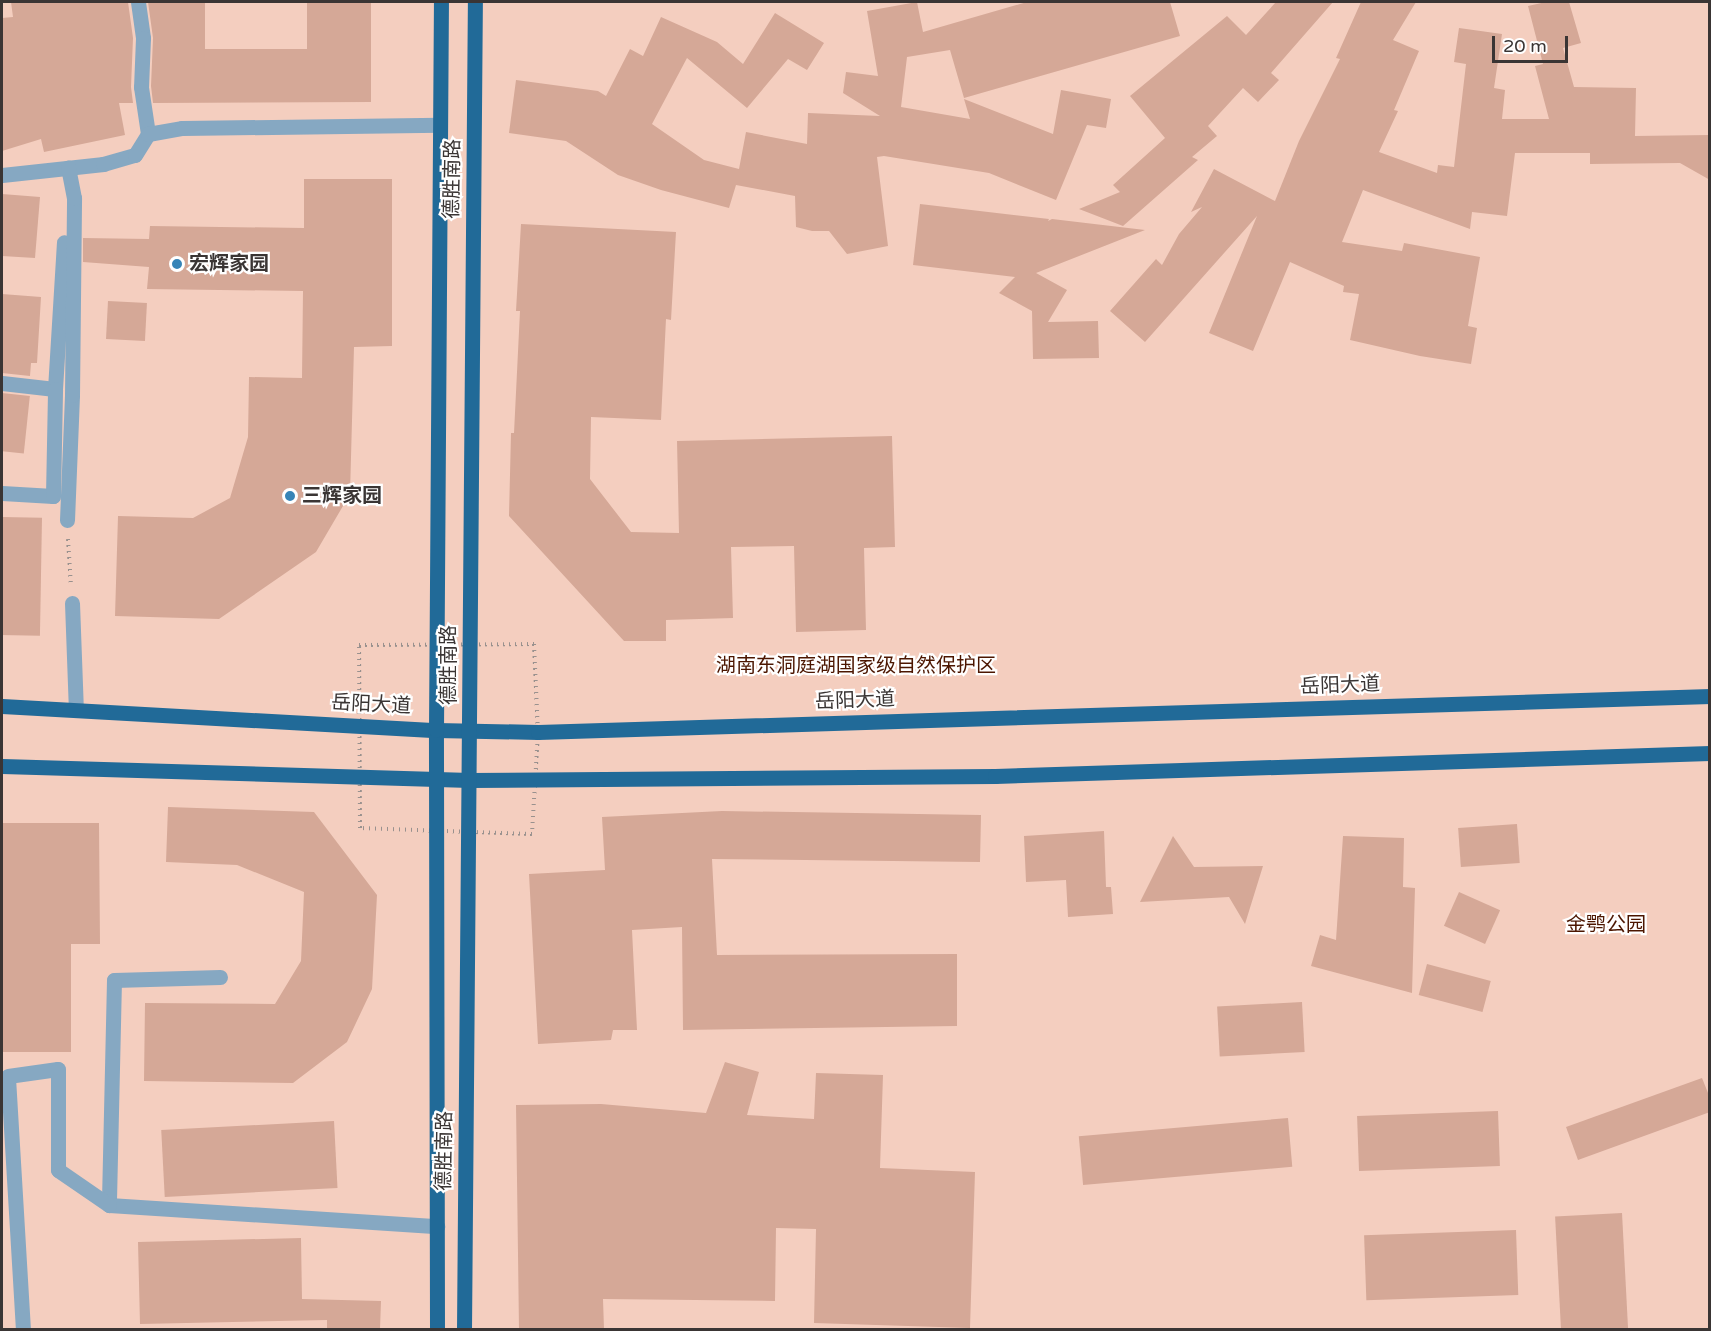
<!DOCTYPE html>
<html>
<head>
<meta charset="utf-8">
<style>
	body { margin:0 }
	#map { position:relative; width:1711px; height:1331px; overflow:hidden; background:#faede9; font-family:"Varela Round","Noto Sans SC",sans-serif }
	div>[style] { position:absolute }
	.green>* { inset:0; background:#f4cebf; transform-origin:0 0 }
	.building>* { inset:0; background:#d5a897; transform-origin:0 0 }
	.path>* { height:4px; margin-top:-2px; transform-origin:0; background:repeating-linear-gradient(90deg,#99918e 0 1.5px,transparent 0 6px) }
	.minor>* { height:15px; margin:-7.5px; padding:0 7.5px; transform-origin:7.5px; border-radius:7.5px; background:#86a8c2 }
	.major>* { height:15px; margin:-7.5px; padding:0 7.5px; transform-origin:7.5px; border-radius:7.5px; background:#216a98 }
	.dots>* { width:16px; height:16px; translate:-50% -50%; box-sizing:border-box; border:3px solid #fff; border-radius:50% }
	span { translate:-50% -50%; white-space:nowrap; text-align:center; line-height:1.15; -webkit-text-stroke:4.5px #fff; paint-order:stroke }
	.street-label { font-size:20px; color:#3a3534 }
	.poi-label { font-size:20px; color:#3a3534; font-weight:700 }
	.left { translate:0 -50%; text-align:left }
	.park-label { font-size:20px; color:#4c1600 }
	.frame { position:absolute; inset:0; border:3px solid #3a3534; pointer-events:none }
	.scale { position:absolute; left:1492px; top:36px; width:76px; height:27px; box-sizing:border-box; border:3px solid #3a3534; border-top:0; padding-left:8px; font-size:18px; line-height:21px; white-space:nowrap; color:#3a3534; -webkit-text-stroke:4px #fff; paint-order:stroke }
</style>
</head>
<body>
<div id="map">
	<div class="green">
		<div style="left:2px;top:2px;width:1707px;height:1328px"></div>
	</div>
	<div class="building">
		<div style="clip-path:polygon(11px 2px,128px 2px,133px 38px,131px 87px,133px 103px,119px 103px,125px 135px,44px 152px,41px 139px,2px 151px,2px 18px,13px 17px)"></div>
		<div style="clip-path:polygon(148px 2px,205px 2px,205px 49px,307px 49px,307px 2px,371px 2px,371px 102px,153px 103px,151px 86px,153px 38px)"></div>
		<div style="clip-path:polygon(917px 2px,923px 32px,1027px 2px,1170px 2px,1180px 36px,964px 98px,950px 50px,907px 57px,901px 107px,970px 119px,964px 99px,1053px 134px,1061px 90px,1111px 99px,1106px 128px,1087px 125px,1056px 200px,989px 173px,884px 156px,877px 157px,888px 246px,847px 254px,829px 231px,812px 231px,796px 227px,795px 196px,736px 185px,729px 208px,661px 190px,618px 175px,566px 141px,509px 133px,516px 80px,598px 91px,606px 96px,630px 49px,643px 56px,661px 17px,717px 42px,743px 64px,775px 13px,824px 43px,807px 70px,788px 59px,747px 108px,687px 58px,652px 124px,704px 160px,739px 169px,746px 132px,807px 144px,808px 113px,880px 116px,843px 93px,846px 72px,878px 76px,867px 11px)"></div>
		<div style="clip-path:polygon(1276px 2px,1333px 2px,1271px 73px,1279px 80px,1258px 102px,1243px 88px,1208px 126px,1217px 136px,1192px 157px,1198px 160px,1123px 226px,1079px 209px,1120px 192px,1113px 185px,1165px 138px,1130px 96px,1227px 16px,1246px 35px)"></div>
		<div style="clip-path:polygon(1361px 2px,1416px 2px,1393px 40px,1419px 51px,1394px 110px,1398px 111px,1379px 152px,1437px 173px,1438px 165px,1454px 167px,1466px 64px,1454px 62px,1459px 28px,1502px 34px,1494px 88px,1505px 90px,1502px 119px,1549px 119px,1535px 66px,1543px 64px,1528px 6px,1546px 2px,1569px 2px,1581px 43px,1563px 48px,1574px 87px,1636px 88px,1635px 136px,1710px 135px,1710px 180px,1680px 163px,1590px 164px,1590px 153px,1515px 153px,1507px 216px,1472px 212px,1470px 229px,1363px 190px,1342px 242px,1402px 251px,1404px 243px,1480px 257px,1468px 326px,1477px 328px,1471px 364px,1420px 356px,1350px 340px,1359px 294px,1343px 292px,1344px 286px,1290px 262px,1253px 351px,1209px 333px,1257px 216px,1145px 342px,1110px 311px,1156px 259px,1162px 265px,1179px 234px,1202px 207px,1191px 212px,1214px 169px,1275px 201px,1299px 141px,1340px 59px,1336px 58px)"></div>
		<div style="clip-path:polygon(304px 179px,392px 179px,392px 346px,354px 347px,350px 494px,316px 552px,219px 619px,115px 616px,118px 516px,193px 518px,230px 498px,248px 437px,249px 377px,302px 378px,303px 291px,147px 289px,149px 267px,83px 262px,83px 238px,149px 239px,150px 226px,304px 228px)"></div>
		<div style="clip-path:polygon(2px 194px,40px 197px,35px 258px,2px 256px)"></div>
		<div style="clip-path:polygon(920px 204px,1049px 219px,1048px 221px,1052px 219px,1145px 230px,1036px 273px,1067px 290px,1048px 322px,1098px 321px,1099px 358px,1033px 359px,1032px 311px,999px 293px,1015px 277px,913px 265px)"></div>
		<div style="clip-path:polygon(521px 224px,676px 232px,671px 320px,666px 319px,661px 420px,591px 417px,590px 479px,631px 532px,679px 533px,677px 441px,892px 436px,895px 547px,864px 548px,866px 630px,796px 632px,794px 546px,731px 547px,733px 618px,666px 620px,666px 641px,624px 641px,509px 516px,511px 433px,514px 433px,520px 311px,516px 311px)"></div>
		<div style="clip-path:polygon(2px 294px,41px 297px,37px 363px,31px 363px,30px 376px,2px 373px)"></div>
		<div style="left:108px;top:301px;width:39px;height:38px;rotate:3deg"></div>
		<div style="left:2px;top:393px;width:28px;height:58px;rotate:6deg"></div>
		<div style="left:2px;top:517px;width:40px;height:118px;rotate:1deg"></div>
		<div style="clip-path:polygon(168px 807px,314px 812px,377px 895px,372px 989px,347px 1042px,293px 1083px,144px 1081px,145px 1003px,275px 1004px,301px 961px,304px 892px,237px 865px,166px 862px)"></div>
		<div style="clip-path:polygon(722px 811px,981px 815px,980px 862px,712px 859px,717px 955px,957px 954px,957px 1026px,683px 1030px,682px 927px,632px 930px,637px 1030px,613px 1030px,611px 1040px,538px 1044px,529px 874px,605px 870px,602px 817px)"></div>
		<div style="clip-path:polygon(2px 823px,99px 823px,100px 944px,71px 944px,71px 1052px,2px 1052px)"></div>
		<div style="left:1517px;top:824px;width:39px;height:59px;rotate:86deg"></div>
		<div style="clip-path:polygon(1104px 831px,1106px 887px,1111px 887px,1113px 914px,1068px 917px,1066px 880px,1026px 882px,1024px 836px)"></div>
		<div style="clip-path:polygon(1173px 836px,1194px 867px,1263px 866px,1245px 924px,1229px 897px,1140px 902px)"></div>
		<div style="clip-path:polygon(1343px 836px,1404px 838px,1403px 887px,1415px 888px,1412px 993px,1311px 966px,1320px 935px,1336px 940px)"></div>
		<div style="left:1459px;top:892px;width:45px;height:37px;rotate:24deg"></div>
		<div style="left:1427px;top:964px;width:66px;height:32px;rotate:15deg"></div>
		<div style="left:1302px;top:1002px;width:50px;height:85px;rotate:87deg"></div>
		<div style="clip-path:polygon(725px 1062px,759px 1072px,747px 1115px,814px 1119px,816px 1073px,883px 1075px,880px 1168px,975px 1172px,970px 1328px,814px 1323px,816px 1229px,776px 1228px,775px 1301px,603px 1299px,604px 1329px,519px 1329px,516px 1105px,601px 1104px,706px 1113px)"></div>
		<div style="clip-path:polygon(1702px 1078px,1710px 1098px,1710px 1112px,1578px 1160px,1566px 1127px)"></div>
		<div style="left:1498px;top:1111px;width:55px;height:141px;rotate:88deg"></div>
		<div style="left:1288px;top:1118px;width:49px;height:210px;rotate:85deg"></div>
		<div style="left:334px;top:1121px;width:67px;height:173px;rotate:87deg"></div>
		<div style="left:1622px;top:1213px;width:116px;height:67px;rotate:87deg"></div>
		<div style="left:1516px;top:1230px;width:65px;height:152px;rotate:88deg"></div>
		<div style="clip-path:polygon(301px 1238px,302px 1299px,381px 1301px,380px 1329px,327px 1329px,327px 1320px,140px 1324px,138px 1242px)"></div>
	</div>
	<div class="path">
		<div style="left:68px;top:539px;width:46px;rotate:86.3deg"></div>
		<div style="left:534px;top:644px;width:88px;rotate:87.4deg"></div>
		<div style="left:538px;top:732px;width:102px;rotate:93.4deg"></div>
		<div style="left:532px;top:834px;width:172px;rotate:-178deg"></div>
		<div style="left:360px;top:828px;width:183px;rotate:-90.3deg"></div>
		<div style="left:359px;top:645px;width:175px;rotate:-0.3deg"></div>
	</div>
	<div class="minor">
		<div style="left:138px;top:2px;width:36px;rotate:82deg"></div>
		<div style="left:143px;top:38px;width:49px;rotate:92.3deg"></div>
		<div style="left:141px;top:87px;width:48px;rotate:81.5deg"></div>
		<div style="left:2px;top:175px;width:102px;rotate:-6.2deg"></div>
		<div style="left:103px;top:164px;width:33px;rotate:-16deg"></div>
		<div style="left:135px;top:155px;width:25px;rotate:-58deg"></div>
		<div style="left:148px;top:134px;width:35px;rotate:-10deg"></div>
		<div style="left:182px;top:128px;width:258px;rotate:-0.7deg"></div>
		<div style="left:2px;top:383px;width:53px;rotate:6.5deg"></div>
		<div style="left:55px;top:389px;width:147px;rotate:-86.5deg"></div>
		<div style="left:2px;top:493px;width:51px;rotate:3.4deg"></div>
		<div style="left:53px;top:496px;width:107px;rotate:-88.9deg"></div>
		<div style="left:67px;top:520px;width:125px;rotate:-87.7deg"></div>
		<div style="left:72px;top:395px;width:197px;rotate:-89.4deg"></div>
		<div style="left:74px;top:198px;width:31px;rotate:-101deg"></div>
		<div style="left:72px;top:603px;width:107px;rotate:87.9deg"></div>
		<div style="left:220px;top:977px;width:106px;rotate:178.4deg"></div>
		<div style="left:114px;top:980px;width:225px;rotate:91.3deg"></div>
		<div style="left:109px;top:1205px;width:329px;rotate:3.7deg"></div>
		<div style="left:23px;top:1330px;width:254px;rotate:-93.4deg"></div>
		<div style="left:8px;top:1076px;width:50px;rotate:-8deg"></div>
		<div style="left:58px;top:1069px;width:101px;rotate:90deg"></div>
		<div style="left:58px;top:1170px;width:62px;rotate:34.5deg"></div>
	</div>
	<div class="major">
		<div style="left:2px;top:706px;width:435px;rotate:3.2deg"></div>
		<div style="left:436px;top:730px;width:102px;rotate:1.1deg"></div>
		<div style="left:538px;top:732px;width:1173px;rotate:-1.76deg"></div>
		<div style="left:2px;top:766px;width:468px;rotate:1.7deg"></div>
		<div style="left:470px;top:780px;width:525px;rotate:-0.44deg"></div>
		<div style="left:995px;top:776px;width:715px;rotate:-1.84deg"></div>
		<div style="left:437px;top:1330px;width:600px;rotate:-90.1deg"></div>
		<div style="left:436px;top:730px;width:728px;rotate:-89.61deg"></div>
		<div style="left:464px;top:1330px;width:1328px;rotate:-89.53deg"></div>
	</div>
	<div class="dots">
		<div style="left:177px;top:264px;background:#3784b7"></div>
		<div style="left:290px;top:496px;background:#3784b7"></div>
	</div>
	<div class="street-label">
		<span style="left:453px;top:179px;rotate:-89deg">德胜南路</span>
		<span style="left:449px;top:665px;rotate:-90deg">德胜南路</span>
		<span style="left:1340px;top:686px;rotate:-2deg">岳阳大道</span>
		<span style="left:855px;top:701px;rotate:-2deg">岳阳大道</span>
		<span style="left:371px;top:705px;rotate:3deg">岳阳大道</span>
		<span style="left:445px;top:1151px;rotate:-89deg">德胜南路</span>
	</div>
	<div class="poi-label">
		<span class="left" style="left:189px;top:264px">宏辉家园</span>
		<span class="left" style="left:302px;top:496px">三辉家园</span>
	</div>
	<div class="park-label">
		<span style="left:856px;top:666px">湖南东洞庭湖国家级自然保护区</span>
		<span style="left:1606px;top:925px">金鹗公园</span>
	</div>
	<div class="frame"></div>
	<div class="scale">20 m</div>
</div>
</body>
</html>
